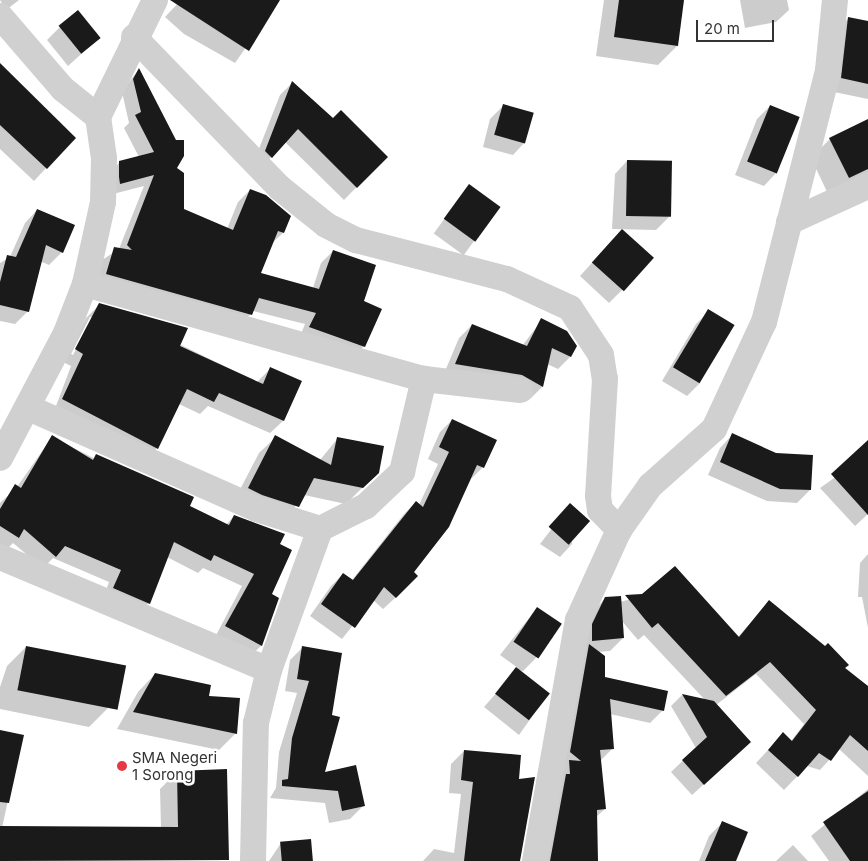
<!DOCTYPE html>
<html>
<head>
<meta charset="utf-8">
<style>
	body { margin:0 }
	#map { position:relative; width:868px; height:861px; overflow:hidden; background:#fff; font-family:Inter,sans-serif }
	div>[style] { position:absolute }
	.shadow>* { inset:0; background:#0003; transform-origin:0 0 }
	.building>* { inset:0; background:#1a1a1a; transform-origin:0 0 }
	.minor>* { height:26px; margin:-13px; padding:0 13px; transform-origin:13px; border-radius:13px; background:#d0d0d0 }
	.dots>* { width:14px; height:14px; translate:-50% -50%; box-sizing:border-box; border:2px solid #fff; border-radius:50% }
	span { translate:-50% -50%; white-space:nowrap; text-align:center; line-height:1.15; -webkit-text-stroke:5px #fff; paint-order:stroke }
	.poi-label { font-size:15px; color:#333 }
	.left { translate:0 -50%; text-align:left }
	.scale { position:absolute; left:696px; top:20px; width:78px; height:22px; box-sizing:border-box; border:2px solid #333; border-top:0; padding-left:6px; font-size:15px; line-height:18px; white-space:nowrap; color:#333; -webkit-text-stroke:4px #fff; paint-order:stroke }
</style>
</head>
<body>
<div id="map">
	<div class="shadow">
		<div style="clip-path:polygon(0 0,19px 0,6px 10px)"></div>
		<div style="clip-path:polygon(181px 0,279px 0,235px 63px,184px 34px,165px 17px)"></div>
		<div style="clip-path:polygon(604px 0,683px 0,677px 46px,658px 65px,596px 56px)"></div>
		<div style="clip-path:polygon(740px 0,787px 0,789px 10px,776px 22px,745px 28px)"></div>
		<div style="clip-path:polygon(849px 18px,868px 22px,868px 99px,829px 91px,836px 31px)"></div>
		<div style="clip-path:polygon(60px 27px,99px 38px,68px 66px,47px 40px)"></div>
		<div style="clip-path:polygon(0 64px,74px 138px,34px 181px,0 149px)"></div>
		<div style="clip-path:polygon(138px 70px,175px 168px,183px 210px,227px 229px,238px 202px,250px 190px,283px 233px,271px 244px,259px 273px,313px 288px,321px 263px,333px 251px,362px 302px,364px 346px,352px 358px,299px 339px,305px 324px,253px 311px,240px 326px,95px 286px,102px 260px,119px 249px,144px 186px,109px 195px,108px 174px,120px 162px,139px 157px,124px 128px,129px 123px,122px 92px)"></div>
		<div style="clip-path:polygon(292px 83px,333px 120px,386px 157px,344px 200px,285px 142px,259px 170px,253px 164px,280px 95px)"></div>
		<div style="clip-path:polygon(503px 106px,525px 142px,513px 155px,483px 147px,490px 119px)"></div>
		<div style="clip-path:polygon(770px 106px,776px 173px,764px 186px,735px 175px,757px 119px)"></div>
		<div style="clip-path:polygon(868px 121px,868px 178px,829px 196px,811px 158px,830px 139px)"></div>
		<div style="clip-path:polygon(627px 161px,669px 217px,656px 230px,612px 229px,615px 174px)"></div>
		<div style="left:469px;top:185px;width:37px;height:60px;rotate:36deg"></div>
		<div style="clip-path:polygon(37px 210px,62px 252px,49px 265px,40px 261px,28px 311px,15px 324px,0 321px,0 263px,10px 257px,25px 223px)"></div>
		<div style="clip-path:polygon(610px 243px,622px 290px,609px 303px,580px 276px)"></div>
		<div style="clip-path:polygon(evenodd,99px 305px,257px 382px,270px 369px,300px 382px,283px 421px,270px 433px,208px 406px,200px 414px,179px 404px,157px 448px,144px 461px,53px 414px,71px 366px,63px 362px,86px 318px,99px 305px,90px 317px,93px 317px,73px 355px,71px 354px,90px 317px)"></div>
		<div style="clip-path:polygon(709px 311px,700px 383px,687px 396px,662px 381px,696px 324px)"></div>
		<div style="clip-path:polygon(542px 320px,570px 357px,558px 369px,547px 364px,542px 387px,530px 399px,509px 388px,443px 376px,459px 338px,472px 325px,522px 346px)"></div>
		<div style="clip-path:polygon(452px 420px,483px 467px,471px 479px,448px 527px,395px 598px,383px 609px,373px 600px,342px 639px,310px 616px,331px 586px,343px 574px,352px 580px,404px 514px,416px 502px,419px 505px,438px 464px,428px 459px,440px 432px)"></div>
		<div style="clip-path:polygon(732px 435px,810px 490px,797px 503px,767px 501px,708px 475px,720px 448px)"></div>
		<div style="clip-path:polygon(52px 437px,226px 525px,234px 516px,278px 545px,270px 595px,278px 599px,261px 646px,248px 658px,214px 639px,242px 586px,203px 568px,198px 573px,167px 557px,149px 603px,136px 615px,102px 601px,109px 582px,53px 558px,43px 568px,13px 543px,6px 550px,0 546px,0 503px,17px 487px)"></div>
		<div style="clip-path:polygon(276px 437px,320px 460px,338px 438px,377px 473px,346px 504px,304px 495px,282px 523px,232px 505px,259px 453px)"></div>
		<div style="clip-path:polygon(868px 454px,868px 514px,855px 526px,820px 488px)"></div>
		<div style="clip-path:polygon(570px 505px,572px 544px,560px 557px,540px 544px)"></div>
		<div style="clip-path:polygon(868px 554px,868px 628px,862px 597px,858px 597px,860px 563px)"></div>
		<div style="clip-path:polygon(642px 596px,737px 638px,769px 602px,868px 687px,868px 776px,839px 749px,820px 770px,807px 766px,784px 790px,756px 763px,783px 734px,791px 741px,804px 724px,756px 674px,716px 705px,738px 753px,692px 795px,671px 772px,696px 748px,671px 706px,682px 695px,706px 701px,644px 635px,638px 640px,621px 620px,623px 638px,610px 651px,597px 652px,604px 678px,663px 710px,650px 723px,610px 714px,613px 748px,600px 761px,605px 809px,596px 817px,597px 861px,540px 861px,593px 611px,606px 598px,620px 602px)"></div>
		<div style="clip-path:polygon(537px 608px,560px 625px,535px 659px,523px 671px,517px 670px,548px 694px,519px 735px,484px 707px,518px 668px,500px 655px)"></div>
		<div style="clip-path:polygon(26px 647px,108px 708px,89px 727px,0 709px,0 687px,7px 666px)"></div>
		<div style="clip-path:polygon(302px 648px,340px 654px,323px 773px,363px 806px,350px 819px,329px 823px,325px 803px,270px 798px,276px 788px,279px 752px,297px 693px,285px 691px,290px 660px)"></div>
		<div style="clip-path:polygon(155px 674px,236px 733px,219px 750px,117px 729px,138px 692px)"></div>
		<div style="clip-path:polygon(0 731px,22px 736px,2px 828px,161px 828px,160px 789px,177px 772px,228px 860px,0 861px)"></div>
		<div style="clip-path:polygon(464px 751px,517px 780px,520px 861px,423px 861px,434px 849px,454px 853px,461px 794px,449px 793px,451px 764px)"></div>
		<div style="clip-path:polygon(868px 789px,868px 861px,829px 861px,811px 836px)"></div>
		<div style="clip-path:polygon(722px 823px,734px 861px,699px 861px,709px 836px)"></div>
		<div style="clip-path:polygon(281px 843px,313px 861px,269px 861px)"></div>
		<div style="clip-path:polygon(793px 845px,808px 861px,776px 861px)"></div>
	</div>
	<div class="building">
		<div style="clip-path:polygon(170px 0,280px 0,249px 51px)"></div>
		<div style="clip-path:polygon(619px 0,684px 0,678px 46px,614px 37px)"></div>
		<div style="left:78px;top:10px;width:36px;height:25px;rotate:51deg"></div>
		<div style="clip-path:polygon(848px 17px,868px 21px,868px 84px,841px 78px)"></div>
		<div style="clip-path:polygon(0 63px,76px 138px,47px 169px,0 125px)"></div>
		<div style="clip-path:polygon(139px 68px,176px 140px,184px 140px,184px 156px,177px 168px,184px 173px,184px 209px,233px 230px,250px 189px,266px 195px,291px 216px,284px 233px,278px 231px,261px 273px,319px 289px,333px 250px,376px 265px,364px 301px,382px 309px,365px 347px,309px 327px,316px 313px,259px 298px,252px 315px,106px 274px,114px 247px,132px 250px,127px 245px,154px 175px,120px 184px,119px 177px,119px 161px,154px 152px,135px 115px,141px 112px,133px 79px)"></div>
		<div style="clip-path:polygon(292px 81px,333px 118px,341px 110px,388px 157px,357px 188px,298px 129px,272px 158px,265px 151px)"></div>
		<div style="left:503px;top:104px;width:32px;height:32px;rotate:16deg"></div>
		<div style="left:770px;top:105px;width:32px;height:61px;rotate:22deg"></div>
		<div style="clip-path:polygon(868px 119px,868px 169px,849px 178px,829px 138px)"></div>
		<div style="left:627px;top:160px;width:45px;height:56px;rotate:1deg"></div>
		<div style="left:469px;top:184px;width:39px;height:43px;rotate:36deg"></div>
		<div style="clip-path:polygon(37px 209px,75px 225px,63px 253px,46px 245px,29px 312px,0 305px,0 282px,7px 255px,16px 257px)"></div>
		<div style="left:622px;top:229px;width:43px;height:45px;rotate:42deg"></div>
		<div style="clip-path:polygon(99px 303px,188px 328px,180px 346px,263px 384px,270px 367px,302px 381px,284px 421px,219px 393px,214px 402px,187px 389px,158px 449px,62px 399px,83px 354px,75px 349px)"></div>
		<div style="left:708px;top:309px;width:31px;height:68px;rotate:31deg"></div>
		<div style="clip-path:polygon(541px 318px,567px 331px,577px 346px,571px 357px,552px 348px,543px 387px,522px 375px,455px 364px,472px 324px,527px 346px)"></div>
		<div style="clip-path:polygon(452px 419px,497px 440px,484px 468px,477px 465px,449px 527px,414px 572px,418px 576px,396px 598px,384px 587px,355px 628px,321px 604px,343px 573px,353px 580px,416px 501px,423px 507px,449px 452px,439px 447px)"></div>
		<div style="clip-path:polygon(732px 433px,776px 453px,813px 455px,811px 490px,780px 489px,720px 462px)"></div>
		<div style="clip-path:polygon(52px 435px,93px 460px,96px 454px,194px 497px,190px 506px,229px 525px,234px 515px,285px 534px,280px 544px,292px 550px,272px 594px,279px 598px,262px 646px,225px 626px,254px 574px,214px 555px,211px 561px,174px 542px,150px 604px,113px 588px,121px 570px,65px 546px,56px 557px,24px 529px,19px 538px,0 526px,0 509px,15px 484px,21px 488px)"></div>
		<div style="clip-path:polygon(275px 435px,331px 465px,337px 437px,384px 446px,379px 473px,363px 488px,314px 478px,299px 507px,262px 495px,248px 488px)"></div>
		<div style="clip-path:polygon(868px 440px,868px 515px,831px 474px)"></div>
		<div style="left:570px;top:503px;width:27px;height:32px;rotate:42deg"></div>
		<div style="clip-path:polygon(675px 566px,739px 637px,769px 600px,825px 646px,828px 643px,849px 665px,845px 668px,868px 686px,868px 751px,850px 735px,831px 761px,819px 753px,798px 777px,768px 750px,783px 732px,792px 741px,816px 710px,770px 662px,726px 696px,658px 623px,652px 628px,625px 595px,642px 594px)"></div>
		<div style="clip-path:polygon(621px 596px,624px 638px,592px 641px,592px 624px,605px 597px)"></div>
		<div style="left:537px;top:607px;width:30px;height:42px;rotate:34deg"></div>
		<div style="clip-path:polygon(589px 644px,605px 656px,605px 677px,668px 691px,664px 711px,610px 699px,614px 749px,600px 750px,606px 809px,597px 810px,598px 861px,550px 861px,566px 774px,570px 774px,569px 760px,581px 761px,570px 752px)"></div>
		<div style="left:26px;top:646px;width:102px;height:45px;rotate:11deg"></div>
		<div style="clip-path:polygon(302px 646px,342px 653px,332px 715px,340px 717px,325px 772px,356px 765px,365px 806px,342px 811px,338px 791px,282px 786px,282px 780px,288px 779px,292px 738px,309px 681px,297px 679px)"></div>
		<div style="left:516px;top:667px;width:43px;height:34px;rotate:38deg"></div>
		<div style="clip-path:polygon(155px 673px,211px 685px,209px 696px,240px 698px,237px 734px,133px 712px)"></div>
		<div style="clip-path:polygon(682px 694px,714px 701px,751px 742px,704px 785px,682px 760px,707px 737px)"></div>
		<div style="clip-path:polygon(0 730px,24px 735px,9px 803px,0 802px)"></div>
		<div style="clip-path:polygon(464px 750px,521px 755px,519px 779px,535px 777px,520px 861px,464px 861px,473px 782px,461px 780px)"></div>
		<div style="clip-path:polygon(227px 769px,229px 860px,0 861px,0 826px,178px 827px,177px 771px)"></div>
		<div style="clip-path:polygon(868px 791px,868px 861px,850px 861px,823px 822px)"></div>
		<div style="clip-path:polygon(722px 821px,748px 832px,736px 861px,705px 861px)"></div>
		<div style="left:311px;top:839px;width:22px;height:31px;rotate:85deg"></div>
	</div>
	<div class="minor">
		<div style="left:0;top:16px;width:96px;rotate:49.2deg"></div>
		<div style="left:63px;top:89px;width:45px;rotate:38.7deg"></div>
		<div style="left:98px;top:117px;width:41px;rotate:81.7deg"></div>
		<div style="left:104px;top:158px;width:44px;rotate:91.3deg"></div>
		<div style="left:103px;top:202px;width:84px;rotate:102.4deg"></div>
		<div style="left:85px;top:284px;width:53px;rotate:111.2deg"></div>
		<div style="left:66px;top:333px;width:141px;rotate:117.8deg"></div>
		<div style="left:134px;top:37px;width:210px;rotate:46deg"></div>
		<div style="left:280px;top:188px;width:59px;rotate:38.8deg"></div>
		<div style="left:326px;top:225px;width:34px;rotate:27deg"></div>
		<div style="left:356px;top:240px;width:156px;rotate:14.5deg"></div>
		<div style="left:507px;top:279px;width:69px;rotate:24.7deg"></div>
		<div style="left:570px;top:308px;width:56px;rotate:56.6deg"></div>
		<div style="left:601px;top:355px;width:24px;rotate:81deg"></div>
		<div style="left:605px;top:379px;width:117px;rotate:93.4deg"></div>
		<div style="left:598px;top:496px;width:14px;rotate:82deg"></div>
		<div style="left:600px;top:510px;width:28px;rotate:46deg"></div>
		<div style="left:98px;top:117px;width:130px;rotate:-64deg"></div>
		<div style="left:789px;top:222px;width:87px;rotate:-24.5deg"></div>
		<div style="left:85px;top:284px;width:352px;rotate:15.7deg"></div>
		<div style="left:424px;top:379px;width:97px;rotate:6.5deg"></div>
		<div style="left:29px;top:408px;width:249px;rotate:23.9deg"></div>
		<div style="left:257px;top:509px;width:66px;rotate:17.6deg"></div>
		<div style="left:0;top:557px;width:292px;rotate:22.8deg"></div>
		<div style="left:253px;top:861px;width:138px;rotate:-88.8deg"></div>
		<div style="left:256px;top:723px;width:55px;rotate:-76.2deg"></div>
		<div style="left:269px;top:670px;width:150px;rotate:-70.1deg"></div>
		<div style="left:320px;top:529px;width:51px;rotate:-26.6deg"></div>
		<div style="left:366px;top:506px;width:50px;rotate:-43.4deg"></div>
		<div style="left:402px;top:472px;width:96px;rotate:-76.7deg"></div>
		<div style="left:535px;top:861px;width:245px;rotate:-79.9deg"></div>
		<div style="left:578px;top:620px;width:99px;rotate:-65.5deg"></div>
		<div style="left:619px;top:530px;width:54px;rotate:-54.8deg"></div>
		<div style="left:650px;top:486px;width:86px;rotate:-41.7deg"></div>
		<div style="left:714px;top:429px;width:118px;rotate:-65deg"></div>
		<div style="left:764px;top:322px;width:260px;rotate:-75.7deg"></div>
		<div style="left:828px;top:70px;width:70px;rotate:-84.3deg"></div>
	</div>
	<div class="dots">
		<div style="left:122px;top:766px;background:#e63946"></div>
	</div>
	<div class="poi-label">
		<span class="left" style="left:132px;top:766px">SMA Negeri<br>1 Sorong</span>
	</div>
	<div class="scale">20 m</div>
</div>
</body>
</html>
